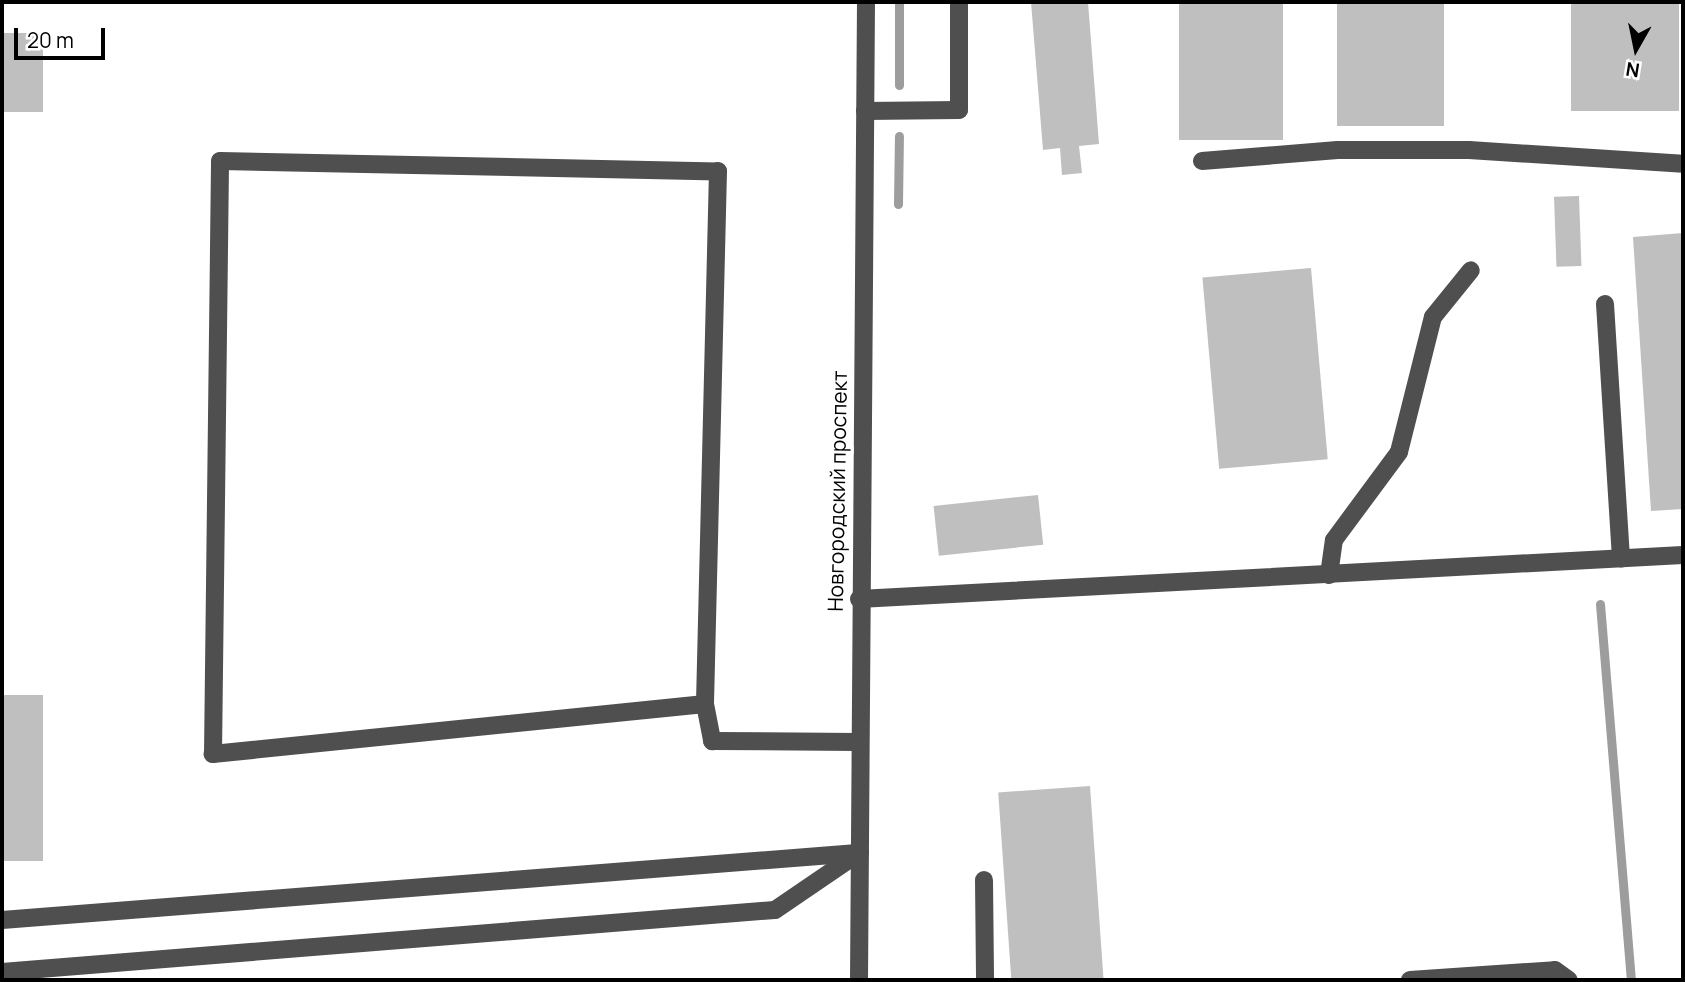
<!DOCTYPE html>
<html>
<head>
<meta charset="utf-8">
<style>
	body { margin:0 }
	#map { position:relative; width:1685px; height:982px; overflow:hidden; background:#fff; font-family:Manrope,sans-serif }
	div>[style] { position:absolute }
	.stream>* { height:9px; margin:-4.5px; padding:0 4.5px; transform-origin:4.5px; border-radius:4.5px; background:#9d9d9d }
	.building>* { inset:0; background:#bfbfbf; transform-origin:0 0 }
	.minor>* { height:18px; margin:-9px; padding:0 9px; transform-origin:9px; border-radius:9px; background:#4f4f4f }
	span { translate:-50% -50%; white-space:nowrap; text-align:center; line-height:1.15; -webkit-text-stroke:6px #fff; paint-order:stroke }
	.street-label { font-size:21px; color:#000 }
	.frame { position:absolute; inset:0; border:4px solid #000; pointer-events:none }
	.north { position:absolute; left:1601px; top:14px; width:70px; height:70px; -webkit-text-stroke:5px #fff; paint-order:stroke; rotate:189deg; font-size:19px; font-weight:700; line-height:28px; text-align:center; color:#000 }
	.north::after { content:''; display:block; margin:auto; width:24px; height:32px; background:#000; clip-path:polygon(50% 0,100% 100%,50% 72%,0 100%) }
	.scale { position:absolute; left:14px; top:28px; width:91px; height:32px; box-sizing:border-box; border:4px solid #000; border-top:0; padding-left:9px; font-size:21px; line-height:24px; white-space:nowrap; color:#000; -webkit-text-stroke:5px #fff; paint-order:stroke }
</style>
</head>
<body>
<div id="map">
	<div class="stream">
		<div style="left:899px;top:85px;width:83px;rotate:-90deg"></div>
		<div style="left:898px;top:204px;width:68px;rotate:-89.2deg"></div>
		<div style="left:1600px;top:604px;width:377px;rotate:85.3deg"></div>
	</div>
	<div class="building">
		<div style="clip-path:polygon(1031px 2px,1088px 2px,1099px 144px,1079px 146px,1082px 173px,1062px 175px,1060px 148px,1043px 150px)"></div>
		<div style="left:1179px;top:2px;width:104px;height:138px"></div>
		<div style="left:1337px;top:2px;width:107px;height:124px"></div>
		<div style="left:1571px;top:2px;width:108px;height:109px"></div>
		<div style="left:2px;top:33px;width:41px;height:79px"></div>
		<div style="left:1579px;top:196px;width:70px;height:25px;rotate:88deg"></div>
		<div style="clip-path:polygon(1683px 233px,1683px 509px,1651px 511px,1633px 237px)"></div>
		<div style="left:1311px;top:268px;width:192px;height:109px;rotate:85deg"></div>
		<div style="left:1038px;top:495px;width:50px;height:105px;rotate:84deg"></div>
		<div style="left:2px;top:695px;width:41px;height:166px"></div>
		<div style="left:1090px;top:786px;width:194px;height:92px;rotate:86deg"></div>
	</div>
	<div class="minor">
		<div style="left:865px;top:111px;width:94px;rotate:-0.6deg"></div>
		<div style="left:959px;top:110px;width:108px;rotate:-90deg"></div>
		<div style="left:1202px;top:161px;width:136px;rotate:-4.6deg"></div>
		<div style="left:1338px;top:150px;width:131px"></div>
		<div style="left:1469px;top:150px;width:214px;rotate:3.7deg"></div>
		<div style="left:1605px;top:304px;width:255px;rotate:86.4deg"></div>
		<div style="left:1329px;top:575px;width:35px;rotate:-82deg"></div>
		<div style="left:1334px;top:540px;width:109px;rotate:-53.5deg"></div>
		<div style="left:1399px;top:452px;width:139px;rotate:-75.9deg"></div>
		<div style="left:1433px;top:317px;width:60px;rotate:-51deg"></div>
		<div style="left:859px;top:599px;width:825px;rotate:-3.06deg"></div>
		<div style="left:705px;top:704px;width:495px;rotate:174.2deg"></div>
		<div style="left:213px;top:754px;width:593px;rotate:-89.32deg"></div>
		<div style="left:220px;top:161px;width:498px;rotate:1.2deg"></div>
		<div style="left:718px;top:171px;width:533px;rotate:91.4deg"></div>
		<div style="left:705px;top:704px;width:38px;rotate:79deg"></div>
		<div style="left:712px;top:741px;width:146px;rotate:0.4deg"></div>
		<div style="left:984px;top:880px;width:100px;rotate:89.4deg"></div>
		<div style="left:2px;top:920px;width:858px;rotate:-4.48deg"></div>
		<div style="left:2px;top:972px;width:775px;rotate:-4.59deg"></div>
		<div style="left:775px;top:910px;width:103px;rotate:-34.3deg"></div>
		<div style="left:859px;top:980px;width:978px;rotate:-89.59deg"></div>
		<div style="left:1410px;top:980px;width:145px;rotate:-3.9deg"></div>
		<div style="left:1555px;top:970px;width:17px;rotate:36deg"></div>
	</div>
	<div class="street-label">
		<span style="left:837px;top:491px;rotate:-89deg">Новгородский проспект</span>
	</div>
	<div class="frame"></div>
	<div class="north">N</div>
	<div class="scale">20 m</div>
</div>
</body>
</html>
